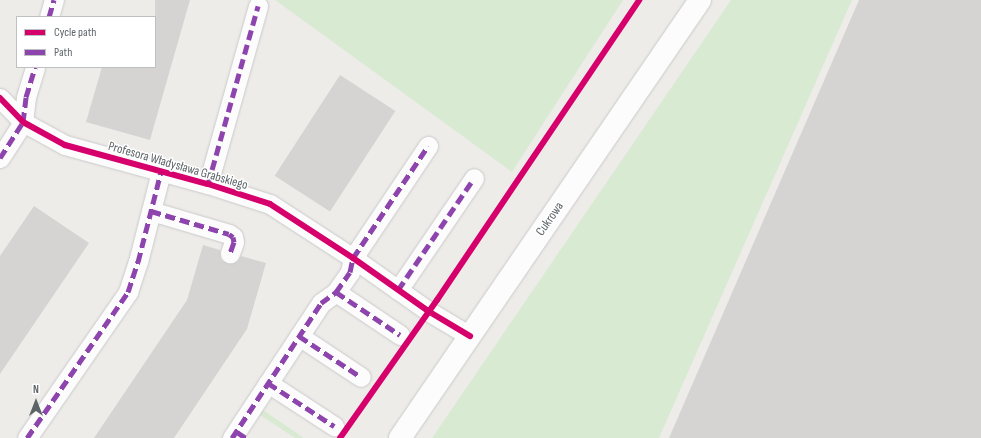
<!DOCTYPE html>
<html>
<head>
<meta charset="utf-8">
<style>
	body { margin:0 }
	#map { position:relative; width:981px; height:438px; overflow:hidden; background:#eeece9; font-family:"Sofia Sans Condensed",sans-serif }
	div>[style] { position:absolute }
	.green>* { inset:0; background:#d9ead3 }
	.building>* { inset:0; background:#d6d4d3; transform-origin:0 0 }
	.roads { filter:drop-shadow(0 0 1px #c9caca) drop-shadow(0 0 1px #c9caca) }
	.minor>* { height:19px; margin:-9.5px; padding:0 9.5px; transform-origin:9.5px; border-radius:9.5px; background:#fcfcfc }
	.tertiary>* { height:22px; margin:-11px; padding:0 11px; transform-origin:11px; border-radius:11px; background:#fcfcfc }
	.quiet>* { height:5px; margin-top:-2.5px; transform-origin:0; background:repeating-linear-gradient(90deg,#8e44ad 0 10px,transparent 0 15px) }
	.cycleway>* { height:6px; margin:-3px; padding:0 3px; transform-origin:3px; border-radius:3px; background:#d6006c }
	span { translate:-50% -50%; white-space:nowrap; text-align:center; line-height:1.15; -webkit-text-stroke:3px #fff; paint-order:stroke }
	.street-label { font-size:13px; color:#5d6467 }
	.legend { position:absolute; left:16px; top:16px; width:140px; height:52px; box-sizing:border-box; background:#fff; border:1px solid #bec1c2; margin:0; padding:5px 7px; list-style:none; font-size:12px; color:#5d6467 }
	.legend li { display:flex; align-items:center; gap:8px; height:20px }
	.legend b { width:20px; border:1px solid #bec1c2 }
	.north { position:absolute; left:16px; top:382px; width:40px; height:40px; -webkit-text-stroke:3px #fff; paint-order:stroke; rotate:0deg; font-size:11px; font-weight:700; line-height:16px; text-align:center; color:#5d6467 }
	.north::after { content:''; display:block; margin:auto; width:14px; height:18px; background:#5d6467; clip-path:polygon(50% 0,100% 100%,50% 72%,0 100%) }
</style>
</head>
<body>
<div id="map">
	<div class="green">
		<div style="clip-path:polygon(275px 0,623px 0,512px 172px)"></div>
		<div style="clip-path:polygon(731px 0,852px 0,659px 438px,432px 438px)"></div>
		<div style="clip-path:polygon(263px 410px,304px 438px,295px 438px,260px 415px)"></div>
	</div>
	<div class="building">
		<div style="clip-path:polygon(155px 0,190px 0,150px 140px,86px 122px,102px 67px,155px 67px)"></div>
		<div style="clip-path:polygon(859px 0,981px 0,981px 438px,669px 438px)"></div>
		<div style="left:340px;top:75px;width:66px;height:120px;rotate:33deg"></div>
		<div style="clip-path:polygon(34px 206px,89px 243px,0 374px,0 256px)"></div>
		<div style="clip-path:polygon(203px 245px,220px 250px,221px 260px,227px 263px,237px 262px,241px 256px,266px 263px,247px 329px,174px 438px,94px 438px,187px 300px)"></div>
	</div>
	<div class="roads">
		<div class="minor">
			<div style="left:49px;top:17px;width:18px;rotate:-74deg"></div>
			<div style="left:0;top:98px;width:33px;rotate:46deg"></div>
			<div style="left:23px;top:122px;width:48px;rotate:28.7deg"></div>
			<div style="left:65px;top:145px;width:148px;rotate:15.3deg"></div>
			<div style="left:208px;top:184px;width:65px;rotate:17.9deg"></div>
			<div style="left:270px;top:204px;width:99px;rotate:33deg"></div>
			<div style="left:353px;top:258px;width:92px;rotate:35.2deg"></div>
			<div style="left:428px;top:311px;width:49px;rotate:30.8deg"></div>
			<div style="left:0;top:158px;width:43px;rotate:-57.4deg"></div>
			<div style="left:23px;top:122px;width:25px;rotate:-83deg"></div>
			<div style="left:26px;top:97px;width:31px;rotate:-73deg"></div>
			<div style="left:208px;top:184px;width:185px;rotate:-74.3deg"></div>
			<div style="left:151px;top:211px;width:81px;rotate:16.4deg"></div>
			<div style="left:229px;top:234px;width:5px;rotate:37deg"></div>
			<div style="left:233px;top:237px;width:5px;rotate:79deg"></div>
			<div style="left:234px;top:242px;width:12px;rotate:110deg"></div>
			<div style="left:398px;top:290px;width:135px;rotate:-55.8deg"></div>
			<div style="left:336px;top:292px;width:77px;rotate:33.9deg"></div>
			<div style="left:299px;top:336px;width:74px;rotate:33.5deg"></div>
			<div style="left:268px;top:383px;width:79px;rotate:33.1deg"></div>
			<div style="left:27px;top:438px;width:178px;rotate:-55.3deg"></div>
			<div style="left:128px;top:292px;width:32px;rotate:-72deg"></div>
			<div style="left:138px;top:262px;width:93px;rotate:-75.7deg"></div>
			<div style="left:232px;top:438px;width:162px;rotate:-56.6deg"></div>
			<div style="left:321px;top:303px;width:19px;rotate:-36deg"></div>
			<div style="left:336px;top:292px;width:24px;rotate:-55deg"></div>
			<div style="left:350px;top:272px;width:14px;rotate:-78deg"></div>
			<div style="left:353px;top:258px;width:135px;rotate:-56.2deg"></div>
		</div>
		<div class="tertiary">
			<div style="left:400px;top:438px;width:531px;rotate:-55.59deg"></div>
		</div>
	</div>
	<div class="quiet">
		<div style="left:49px;top:17px;width:18px;rotate:-74deg"></div>
		<div style="left:0;top:158px;width:43px;rotate:-57.4deg"></div>
		<div style="left:23px;top:122px;width:25px;rotate:-83deg"></div>
		<div style="left:26px;top:97px;width:31px;rotate:-73deg"></div>
		<div style="left:208px;top:184px;width:185px;rotate:-74.3deg"></div>
		<div style="left:151px;top:211px;width:81px;rotate:16.4deg"></div>
		<div style="left:229px;top:234px;width:5px;rotate:37deg"></div>
		<div style="left:233px;top:237px;width:5px;rotate:79deg"></div>
		<div style="left:234px;top:242px;width:12px;rotate:110deg"></div>
		<div style="left:398px;top:290px;width:135px;rotate:-55.8deg"></div>
		<div style="left:336px;top:292px;width:77px;rotate:33.9deg"></div>
		<div style="left:299px;top:336px;width:74px;rotate:33.5deg"></div>
		<div style="left:268px;top:383px;width:79px;rotate:33.1deg"></div>
		<div style="left:237px;top:432px;width:11px;rotate:34deg"></div>
		<div style="left:27px;top:438px;width:178px;rotate:-55.3deg"></div>
		<div style="left:128px;top:292px;width:32px;rotate:-72deg"></div>
		<div style="left:138px;top:262px;width:93px;rotate:-75.7deg"></div>
		<div style="left:232px;top:438px;width:162px;rotate:-56.6deg"></div>
		<div style="left:321px;top:303px;width:19px;rotate:-36deg"></div>
		<div style="left:336px;top:292px;width:24px;rotate:-55deg"></div>
		<div style="left:350px;top:272px;width:14px;rotate:-78deg"></div>
		<div style="left:353px;top:258px;width:135px;rotate:-56.2deg"></div>
	</div>
	<div class="cycleway">
		<div style="left:0;top:98px;width:33px;rotate:46deg"></div>
		<div style="left:23px;top:122px;width:48px;rotate:28.7deg"></div>
		<div style="left:65px;top:145px;width:148px;rotate:15.3deg"></div>
		<div style="left:208px;top:184px;width:65px;rotate:17.9deg"></div>
		<div style="left:270px;top:204px;width:99px;rotate:33deg"></div>
		<div style="left:353px;top:258px;width:92px;rotate:35.2deg"></div>
		<div style="left:428px;top:311px;width:49px;rotate:30.8deg"></div>
		<div style="left:340px;top:438px;width:169px;rotate:-54.9deg"></div>
		<div style="left:437px;top:300px;width:362px;rotate:-56deg"></div>
	</div>
	<div class="street-label">
		<span style="left:178px;top:166px;rotate:16deg">Profesora Władysława Grabskiego</span>
		<span style="left:550px;top:219px;rotate:-55deg">Cukrowa</span>
	</div>
	<ul class="legend">
	<li><b style="height:5px;background:#d6006c"></b>Cycle path</li>
	<li><b style="height:5px;background:#8e44ad"></b>Path</li>
	</ul>
	<div class="north">N</div>
</div>
</body>
</html>
